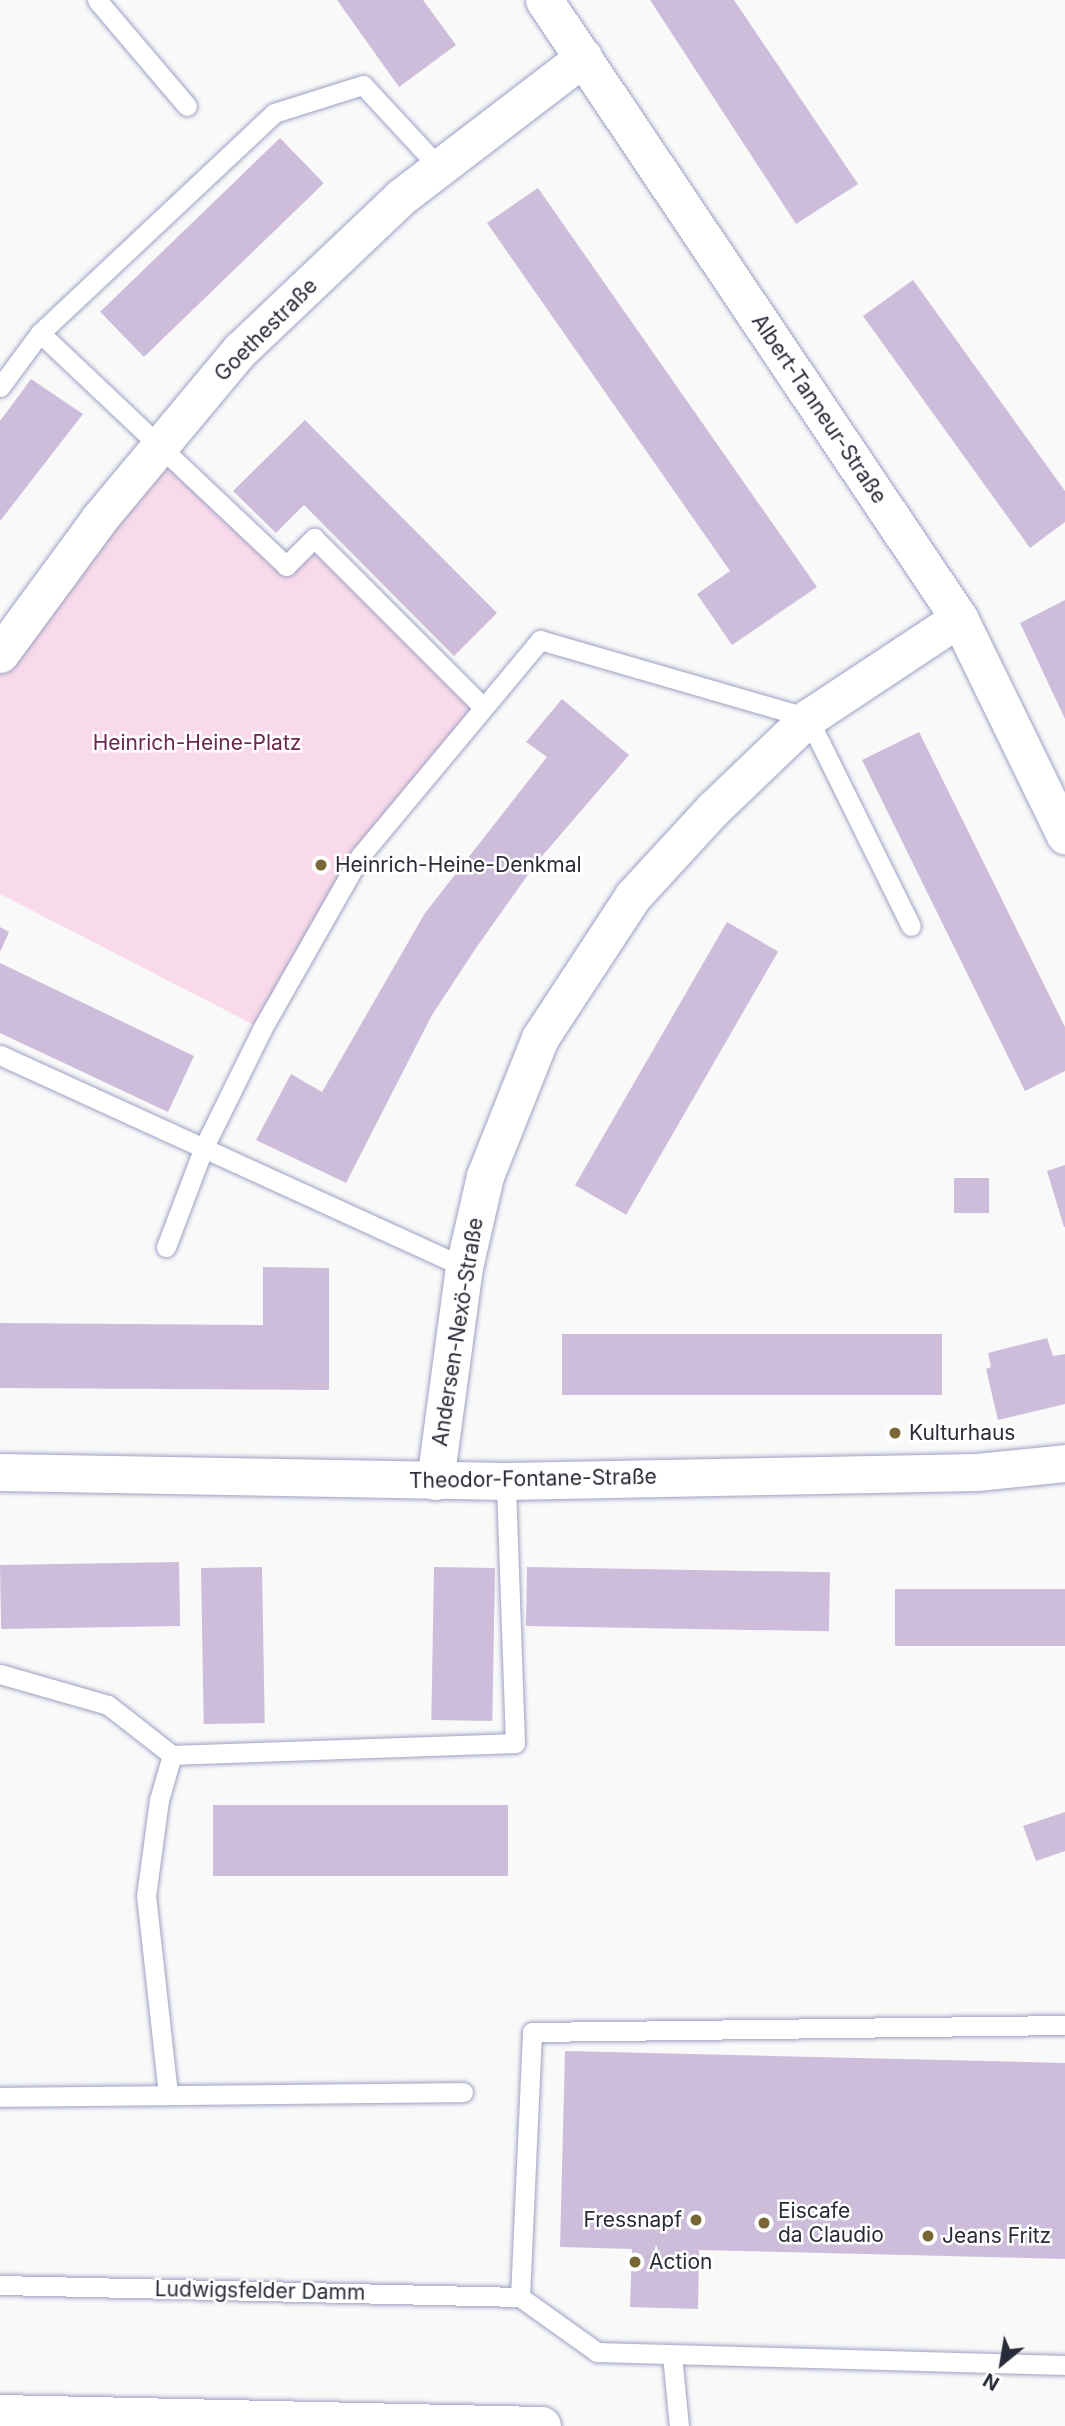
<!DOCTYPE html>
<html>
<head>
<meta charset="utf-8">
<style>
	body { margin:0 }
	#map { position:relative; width:1065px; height:2426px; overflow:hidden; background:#f9f9f9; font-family:Inter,sans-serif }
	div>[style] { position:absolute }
	.green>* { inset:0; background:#f9daea }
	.building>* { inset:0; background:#cebcdb; transform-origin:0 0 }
	.roads { filter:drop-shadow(0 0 2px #9ca1c2) drop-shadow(0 0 2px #9ca1c2) }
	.service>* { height:19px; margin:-9.5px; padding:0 9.5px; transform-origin:9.5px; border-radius:9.5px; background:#fff }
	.minor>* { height:37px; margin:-18.5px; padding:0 18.5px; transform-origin:18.5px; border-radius:18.5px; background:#fff }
	.motorway>* { height:38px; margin:-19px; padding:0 19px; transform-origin:19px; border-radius:19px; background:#fff }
	.dots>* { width:19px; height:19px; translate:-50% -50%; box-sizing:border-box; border:4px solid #fff; border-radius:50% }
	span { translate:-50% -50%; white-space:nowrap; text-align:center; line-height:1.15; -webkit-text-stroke:5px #fff; paint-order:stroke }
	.street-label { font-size:21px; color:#292b38 }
	.park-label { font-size:21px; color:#6b2650 }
	.poi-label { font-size:21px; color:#292b38 }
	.left { translate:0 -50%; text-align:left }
	.right { translate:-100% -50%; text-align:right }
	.north { position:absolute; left:967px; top:2328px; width:70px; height:70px; -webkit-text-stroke:5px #fff; paint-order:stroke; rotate:210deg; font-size:19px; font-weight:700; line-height:28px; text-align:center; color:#292b38 }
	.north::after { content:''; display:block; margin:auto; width:24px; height:32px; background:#292b38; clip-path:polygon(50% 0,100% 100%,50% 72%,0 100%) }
</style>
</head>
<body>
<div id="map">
	<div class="green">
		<div style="clip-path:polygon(160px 446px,286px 566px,314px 538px,483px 707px,361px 855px,262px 1029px,0 894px,0 654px)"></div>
	</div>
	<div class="building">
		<div style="clip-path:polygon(337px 0,423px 0,456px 45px,399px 87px)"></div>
		<div style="clip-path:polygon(650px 0,734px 0,858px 184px,796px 224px)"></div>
		<div style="left:280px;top:138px;width:63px;height:250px;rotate:46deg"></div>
		<div style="clip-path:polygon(538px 188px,817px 587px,732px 645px,697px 594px,730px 571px,487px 223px)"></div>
		<div style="clip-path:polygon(913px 280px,1065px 491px,1065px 522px,1030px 548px,863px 316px)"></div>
		<div style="clip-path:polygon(31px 379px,83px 414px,0 521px,0 421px)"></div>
		<div style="clip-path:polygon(305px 420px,497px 613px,454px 656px,304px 505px,276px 533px,233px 491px)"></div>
		<div style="clip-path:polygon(1065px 600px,1065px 719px,1020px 623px)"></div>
		<div style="clip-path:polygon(562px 699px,629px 755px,537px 862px,476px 948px,432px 1015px,346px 1183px,256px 1140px,291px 1074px,322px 1092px,425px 913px,547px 757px,526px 742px)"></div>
		<div style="clip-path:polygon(919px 732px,1065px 1027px,1065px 1071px,1025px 1091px,862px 760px)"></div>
		<div style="left:727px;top:922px;width:59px;height:304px;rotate:30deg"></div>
		<div style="clip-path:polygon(0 927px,9px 932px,0 952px)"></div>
		<div style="clip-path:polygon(0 963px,194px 1056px,168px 1112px,0 1033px)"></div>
		<div style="clip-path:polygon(1065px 1165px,1065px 1227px,1064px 1227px,1047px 1171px)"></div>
		<div style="left:954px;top:1178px;width:35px;height:35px"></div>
		<div style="clip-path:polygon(263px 1267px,329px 1268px,329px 1390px,0 1388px,0 1323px,263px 1325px)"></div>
		<div style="left:562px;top:1334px;width:380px;height:61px"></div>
		<div style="clip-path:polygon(1047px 1338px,1053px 1356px,1065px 1354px,1065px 1404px,998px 1420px,986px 1369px,991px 1367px,988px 1353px)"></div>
		<div style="left:179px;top:1562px;width:64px;height:179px;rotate:89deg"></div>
		<div style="left:262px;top:1567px;width:156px;height:61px;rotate:89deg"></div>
		<div style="left:434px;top:1567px;width:61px;height:153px;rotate:1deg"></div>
		<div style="left:527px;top:1567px;width:303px;height:59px;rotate:1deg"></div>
		<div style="left:1065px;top:1589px;width:57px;height:170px;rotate:90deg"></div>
		<div style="left:213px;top:1805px;width:295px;height:71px"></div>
		<div style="clip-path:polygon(1065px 1812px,1065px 1851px,1036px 1861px,1023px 1826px)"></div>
		<div style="clip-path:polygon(565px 2051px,1065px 2063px,1065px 2259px,699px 2250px,698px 2309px,630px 2307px,632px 2249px,560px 2247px)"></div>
	</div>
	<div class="roads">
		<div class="service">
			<div style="left:97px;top:0;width:139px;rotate:49.7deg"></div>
			<div style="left:40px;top:333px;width:339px;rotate:43.4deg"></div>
			<div style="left:286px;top:566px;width:40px;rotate:-45deg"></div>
			<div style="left:314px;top:538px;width:239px;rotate:45deg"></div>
			<div style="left:0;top:387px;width:67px;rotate:-53.5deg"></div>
			<div style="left:40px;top:333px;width:321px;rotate:-43.2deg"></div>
			<div style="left:274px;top:113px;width:93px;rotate:-17.5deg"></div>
			<div style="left:363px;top:85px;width:112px;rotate:47.2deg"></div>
			<div style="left:0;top:1055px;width:510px;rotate:24.56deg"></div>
			<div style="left:166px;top:1247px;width:107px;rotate:-69.2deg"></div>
			<div style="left:204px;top:1147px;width:131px;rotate:-63.8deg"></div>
			<div style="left:262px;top:1029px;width:200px;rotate:-60.4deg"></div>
			<div style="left:361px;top:855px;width:280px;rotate:-50.2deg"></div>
			<div style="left:540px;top:640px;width:279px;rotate:16.2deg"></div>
			<div style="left:808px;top:718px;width:232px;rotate:63.7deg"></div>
			<div style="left:0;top:1674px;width:112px;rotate:16deg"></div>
			<div style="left:108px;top:1705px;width:81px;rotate:38deg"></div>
			<div style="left:172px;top:1755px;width:343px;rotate:-2deg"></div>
			<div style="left:515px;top:1743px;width:262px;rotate:-92deg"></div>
			<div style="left:168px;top:2094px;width:199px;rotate:-96.3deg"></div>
			<div style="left:146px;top:1896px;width:97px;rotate:-82.3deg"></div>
			<div style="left:159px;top:1800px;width:47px;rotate:-73.9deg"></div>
			<div style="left:0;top:2097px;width:463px;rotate:-0.6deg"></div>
			<div style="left:0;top:2285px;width:520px;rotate:1.32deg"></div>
			<div style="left:520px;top:2297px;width:265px;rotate:-87.4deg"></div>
			<div style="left:532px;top:2032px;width:533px;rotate:-0.75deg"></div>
			<div style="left:520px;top:2297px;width:95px;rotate:35.5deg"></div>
			<div style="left:597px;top:2352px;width:468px;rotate:1.6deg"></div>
			<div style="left:672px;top:2355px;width:71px;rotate:84.4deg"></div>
		</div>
		<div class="minor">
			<div style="left:544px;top:0;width:744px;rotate:56.12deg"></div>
			<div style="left:959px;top:618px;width:242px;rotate:64deg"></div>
			<div style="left:0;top:654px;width:167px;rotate:-53.7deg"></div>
			<div style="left:99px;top:519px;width:220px;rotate:-50.2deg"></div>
			<div style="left:240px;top:350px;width:222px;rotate:-43.5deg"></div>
			<div style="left:401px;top:197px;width:230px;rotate:-37.4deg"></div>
			<div style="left:0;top:1472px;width:506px;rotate:1.02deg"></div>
			<div style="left:506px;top:1481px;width:471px;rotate:-1.1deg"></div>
			<div style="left:977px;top:1472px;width:88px;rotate:-5.8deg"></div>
			<div style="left:435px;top:1481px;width:216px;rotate:-82.3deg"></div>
			<div style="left:464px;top:1267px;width:93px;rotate:-77deg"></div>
			<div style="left:485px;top:1176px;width:149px;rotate:-68.3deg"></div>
			<div style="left:540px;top:1038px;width:170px;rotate:-56.8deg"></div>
			<div style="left:633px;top:896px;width:118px;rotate:-47.4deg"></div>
			<div style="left:713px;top:809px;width:132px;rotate:-43.8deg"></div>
			<div style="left:808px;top:718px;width:181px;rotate:-33.5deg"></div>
		</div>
		<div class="motorway">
			<div style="left:0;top:2414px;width:542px;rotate:1.27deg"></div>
		</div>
	</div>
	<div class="dots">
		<div style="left:321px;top:865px;background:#796635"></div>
		<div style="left:895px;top:1433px;background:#796635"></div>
		<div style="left:696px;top:2220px;background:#796635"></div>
		<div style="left:764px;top:2223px;background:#796635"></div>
		<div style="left:928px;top:2236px;background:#796635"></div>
		<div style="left:635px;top:2262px;background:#796635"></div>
	</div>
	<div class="street-label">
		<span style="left:266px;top:330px;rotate:-45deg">Goethestraße</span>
		<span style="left:819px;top:409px;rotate:56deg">Albert-Tanneur-Straße</span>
		<span style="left:458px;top:1332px;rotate:-81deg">Andersen-Nexö-Straße</span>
		<span style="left:533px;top:1479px;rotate:-1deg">Theodor-Fontane-Straße</span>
		<span style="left:260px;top:2291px;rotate:1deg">Ludwigsfelder Damm</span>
	</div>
	<div class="park-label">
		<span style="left:197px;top:743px">Heinrich-Heine-Platz</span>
	</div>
	<div class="poi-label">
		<span class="left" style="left:335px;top:865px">Heinrich-Heine-Denkmal</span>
		<span class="left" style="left:909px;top:1433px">Kulturhaus</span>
		<span class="left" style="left:778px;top:2223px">Eiscafe<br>da Claudio</span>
		<span class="right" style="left:682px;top:2220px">Fressnapf</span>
		<span class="left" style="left:942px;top:2236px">Jeans Fritz</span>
		<span class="left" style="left:649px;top:2262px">Action</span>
	</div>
	<div class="north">N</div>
</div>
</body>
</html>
